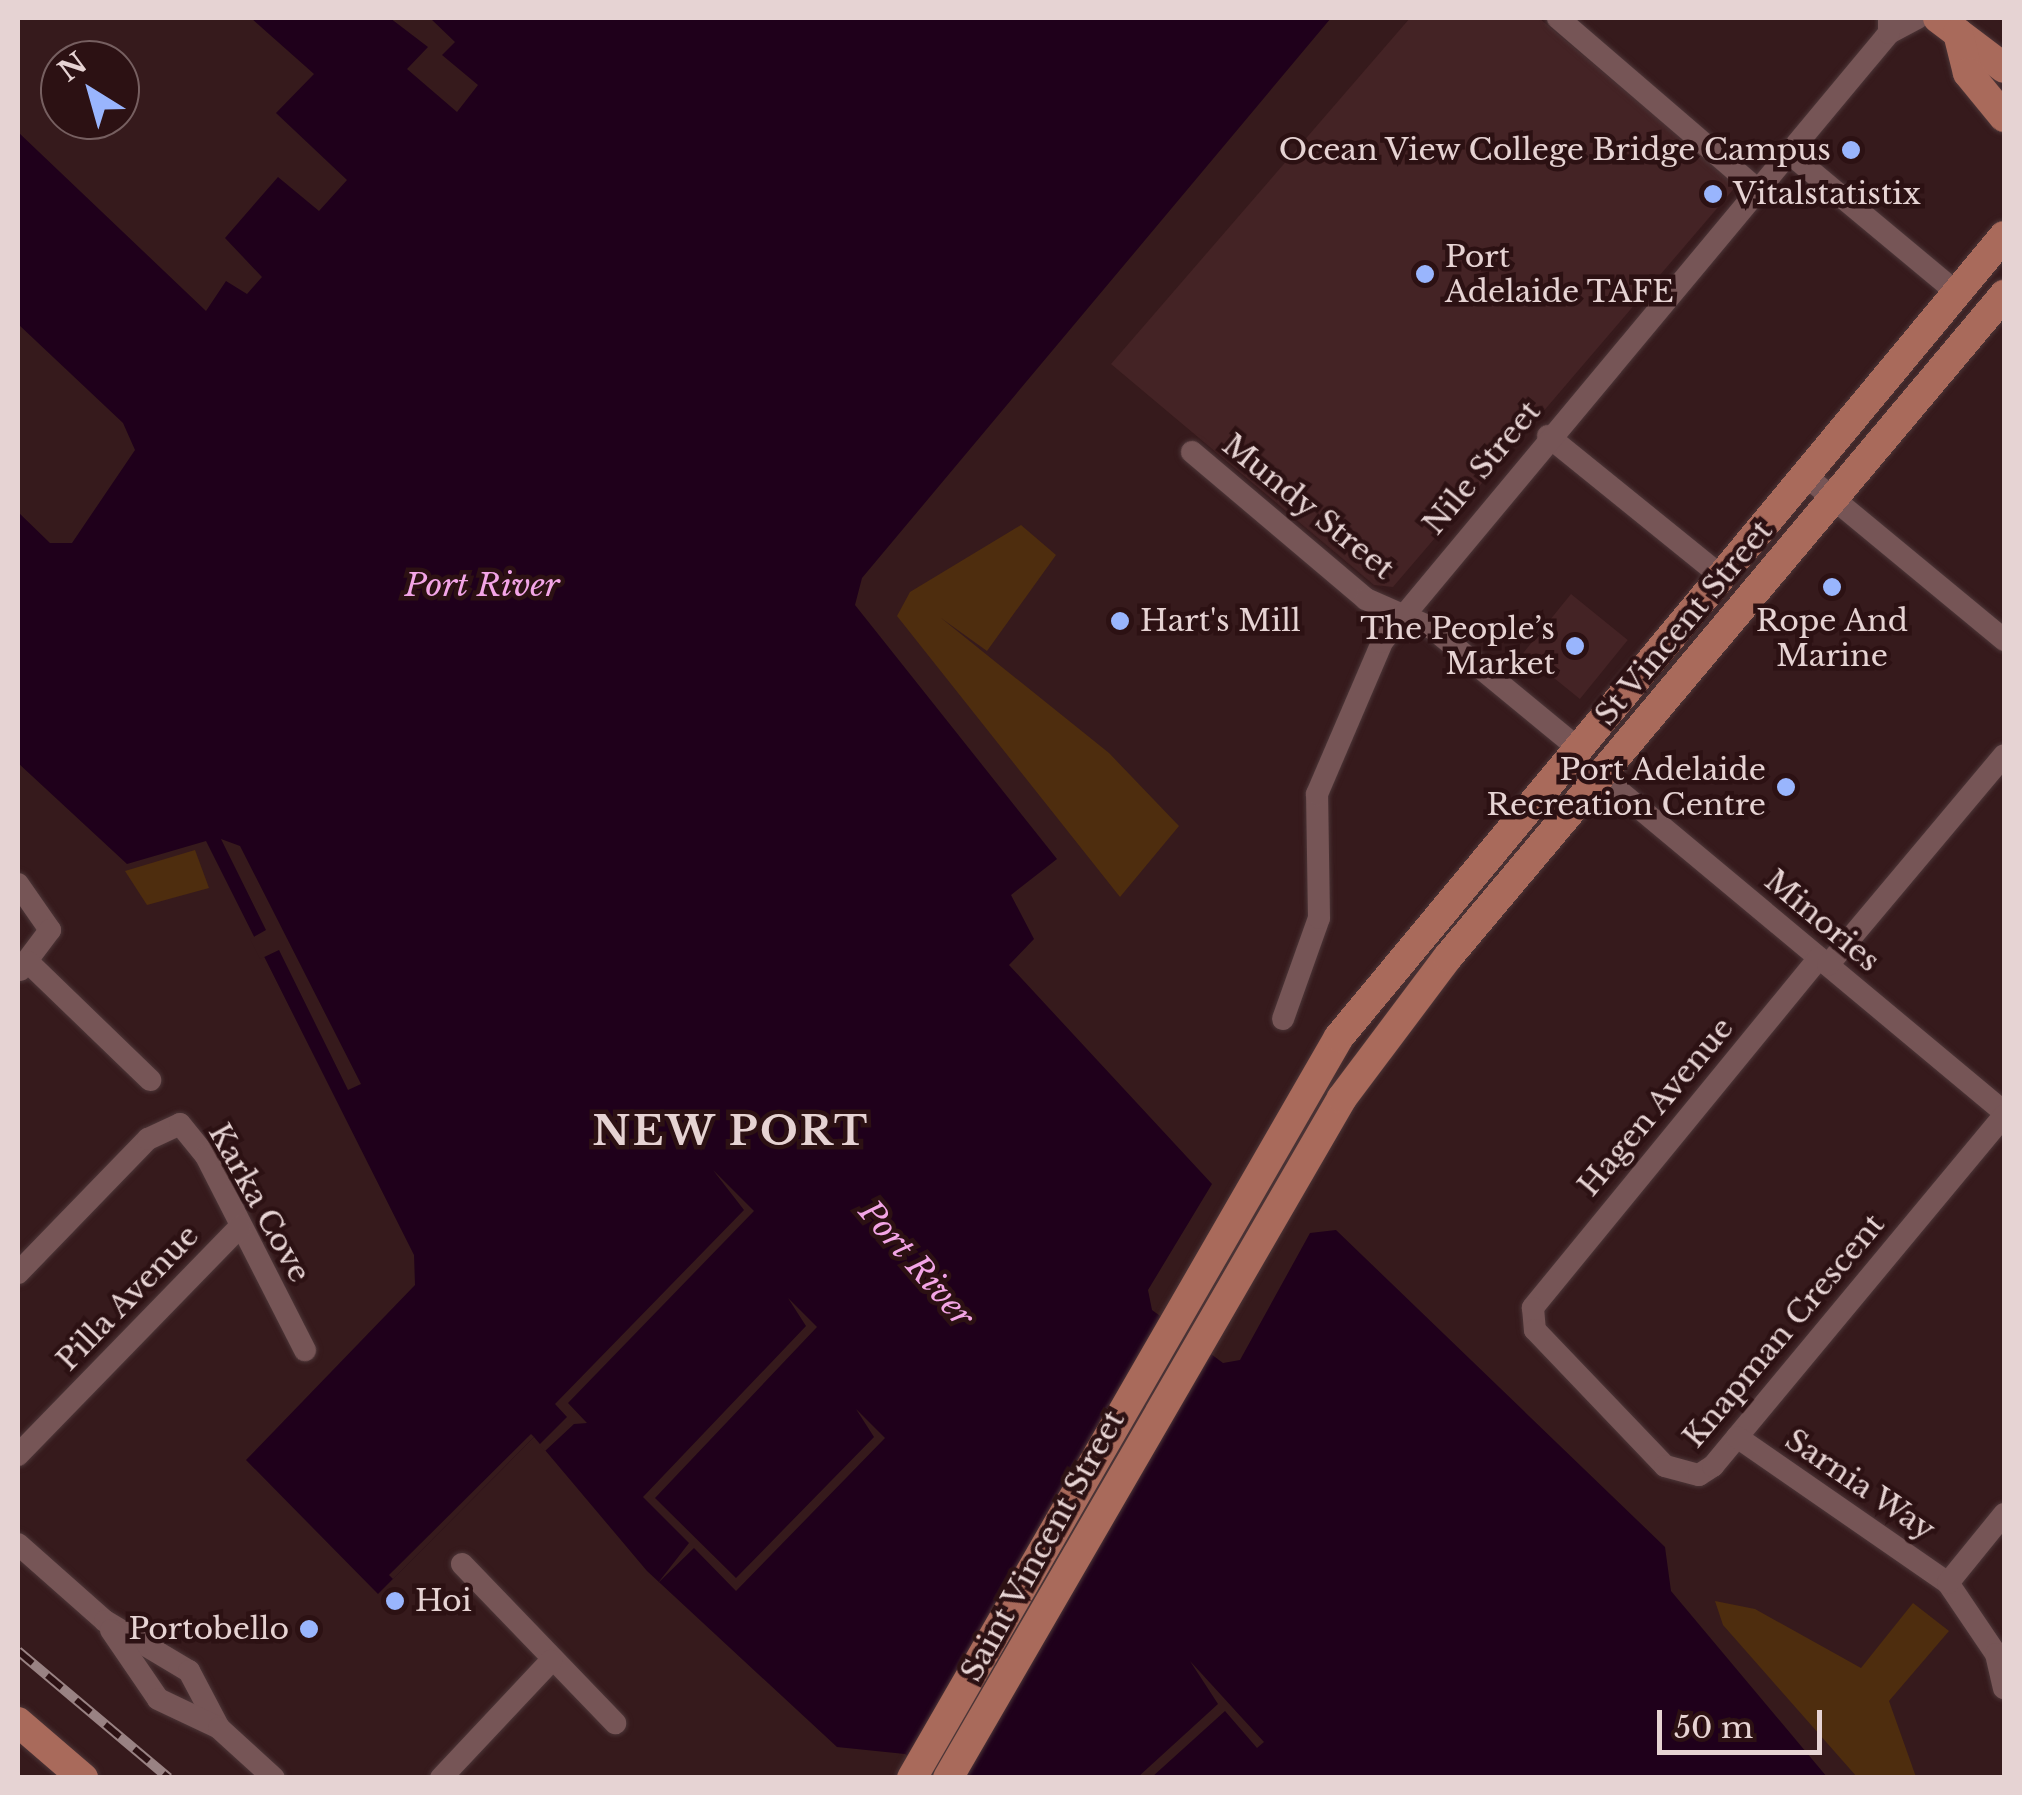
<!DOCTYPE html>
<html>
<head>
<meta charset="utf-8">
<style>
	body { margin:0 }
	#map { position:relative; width:2022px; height:1795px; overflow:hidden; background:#361a1c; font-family:"Libre Baskerville",serif }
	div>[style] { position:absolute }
	.built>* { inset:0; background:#442325; transform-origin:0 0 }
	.green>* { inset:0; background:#4e2d0e }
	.water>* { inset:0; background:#1f001b }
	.pier>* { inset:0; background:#361a1c }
	.roads { filter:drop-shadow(0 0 2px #4c3638) drop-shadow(0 0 2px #4c3638) }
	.minor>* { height:22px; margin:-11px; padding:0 11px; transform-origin:11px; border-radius:11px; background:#765556 }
	.major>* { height:30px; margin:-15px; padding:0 15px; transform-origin:15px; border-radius:15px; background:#a96a5b }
	.rail>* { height:10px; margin-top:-5px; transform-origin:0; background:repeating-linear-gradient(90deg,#2c1113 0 19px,#998283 0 38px); box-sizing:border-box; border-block:2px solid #998283 }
	.dots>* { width:28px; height:28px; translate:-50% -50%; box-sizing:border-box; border:5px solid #2c1113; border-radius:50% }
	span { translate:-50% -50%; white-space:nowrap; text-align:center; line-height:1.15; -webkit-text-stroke:9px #2c1113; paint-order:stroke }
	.poi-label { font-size:30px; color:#e6d3d3 }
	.right { translate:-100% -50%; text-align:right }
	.left { translate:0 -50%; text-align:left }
	.street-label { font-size:30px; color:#e6d3d3 }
	.water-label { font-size:32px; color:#f3a5e6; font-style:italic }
	.district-label { font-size:40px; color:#e6d3d3; font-weight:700; letter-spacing:2.5px }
	.frame { position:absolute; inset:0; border:20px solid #e6d3d3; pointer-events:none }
	.north { position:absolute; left:40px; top:40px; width:100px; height:100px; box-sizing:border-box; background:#2c1113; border:2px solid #765f60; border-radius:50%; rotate:323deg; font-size:28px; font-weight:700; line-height:40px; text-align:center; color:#e6d3d3 }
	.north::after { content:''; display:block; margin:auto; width:35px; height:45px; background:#99b5fd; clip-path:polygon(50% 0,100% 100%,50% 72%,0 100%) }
	.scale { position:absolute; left:1657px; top:1710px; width:165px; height:45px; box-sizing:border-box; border:5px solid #e6d3d3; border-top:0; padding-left:12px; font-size:30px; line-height:35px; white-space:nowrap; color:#e6d3d3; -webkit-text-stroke:8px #2c1113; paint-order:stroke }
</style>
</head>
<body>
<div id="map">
	<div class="built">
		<div style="clip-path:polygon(1410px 18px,1539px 18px,1737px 185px,1393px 587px,1374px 585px,1111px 364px)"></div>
		<div style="left:1571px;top:594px;width:73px;height:76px;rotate:39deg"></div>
	</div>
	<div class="green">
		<div style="clip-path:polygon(1021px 525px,1056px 555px,987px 651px,941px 618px,1109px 753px,1179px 826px,1120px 897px,897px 616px,910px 592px)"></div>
		<div style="clip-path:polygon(195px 850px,209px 888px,147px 905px,125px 871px)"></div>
		<div style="clip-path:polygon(1715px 1601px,1755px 1609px,1861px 1668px,1913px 1603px,1949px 1631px,1889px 1701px,1916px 1777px,1857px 1777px,1723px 1625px)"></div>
	</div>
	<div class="water">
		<div style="clip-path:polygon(251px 18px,390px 18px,428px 47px,407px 69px,457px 112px,478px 85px,442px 55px,455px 42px,430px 18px,1331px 18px,862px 578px,855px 605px,1057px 859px,1011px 895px,1034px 939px,1009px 965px,1212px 1184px,1148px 1290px,1152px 1310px,1223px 1363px,1240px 1360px,1310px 1233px,1336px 1230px,1665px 1547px,1671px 1591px,1827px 1777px,929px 1777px,905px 1754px,837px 1747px,647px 1571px,534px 1437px,378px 1594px,246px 1460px,415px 1285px,414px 1255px,206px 841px,127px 864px,18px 763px,18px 512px,50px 543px,72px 543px,135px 450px,123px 423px,18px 324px,18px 132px,206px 311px,226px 281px,247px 294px,262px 277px,225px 238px,278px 177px,319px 211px,347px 180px,276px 113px,314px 74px)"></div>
	</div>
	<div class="pier">
		<div style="clip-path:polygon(221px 839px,240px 846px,361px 1084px,348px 1090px,279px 950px,260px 959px,250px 939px,266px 930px)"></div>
		<div style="clip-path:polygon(713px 1170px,754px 1211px,568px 1403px,587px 1423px,574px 1424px,545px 1451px,539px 1445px,567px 1417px,555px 1404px,744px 1210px)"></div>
		<div style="clip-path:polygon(788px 1298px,817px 1327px,655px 1498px,736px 1578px,874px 1437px,856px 1409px,885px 1438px,736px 1591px,694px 1548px,658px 1583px,689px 1543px,643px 1497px,806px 1326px)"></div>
		<div style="clip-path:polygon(531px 1434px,534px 1437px,393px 1579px,389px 1575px)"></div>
		<div style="clip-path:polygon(1190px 1661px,1264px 1742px,1257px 1748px,1225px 1711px,1152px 1777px,1138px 1777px,1218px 1704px)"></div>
	</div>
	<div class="roads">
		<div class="minor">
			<div style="left:1558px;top:18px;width:262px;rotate:40.7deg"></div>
			<div style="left:1889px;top:33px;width:32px;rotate:-28deg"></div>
			<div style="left:1788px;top:152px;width:220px;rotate:39.8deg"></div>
			<div style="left:1548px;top:436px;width:224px;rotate:39deg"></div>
			<div style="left:1192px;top:452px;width:228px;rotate:40.2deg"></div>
			<div style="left:1366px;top:599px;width:72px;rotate:23.7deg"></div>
			<div style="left:1432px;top:628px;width:190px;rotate:39.5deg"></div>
			<div style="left:1806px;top:476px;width:257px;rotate:39.6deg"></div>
			<div style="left:1601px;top:776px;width:525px;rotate:39.82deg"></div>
			<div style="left:18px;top:884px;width:56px;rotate:55.2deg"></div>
			<div style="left:50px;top:930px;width:50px;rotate:126.9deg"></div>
			<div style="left:1819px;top:958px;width:452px;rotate:129.3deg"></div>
			<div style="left:1533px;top:1308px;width:22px;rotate:85deg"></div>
			<div style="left:1535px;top:1330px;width:188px;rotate:46.3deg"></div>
			<div style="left:1665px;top:1466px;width:35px;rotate:15deg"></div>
			<div style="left:1699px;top:1475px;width:17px;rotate:-33deg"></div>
			<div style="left:1713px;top:1466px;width:455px;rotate:-50.3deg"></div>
			<div style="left:28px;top:962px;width:170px;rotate:44deg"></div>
			<div style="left:1828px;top:965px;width:274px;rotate:-50deg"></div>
			<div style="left:1283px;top:1019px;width:107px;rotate:-70.4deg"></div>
			<div style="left:1319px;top:918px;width:124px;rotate:-90.9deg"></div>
			<div style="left:1317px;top:794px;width:165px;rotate:-66.8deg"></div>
			<div style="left:1382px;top:642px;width:792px;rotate:-50.22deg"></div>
			<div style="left:1889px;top:33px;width:15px;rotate:-90deg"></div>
			<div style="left:18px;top:1273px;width:187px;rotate:-45.9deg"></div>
			<div style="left:148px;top:1139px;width:35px;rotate:-25deg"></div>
			<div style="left:180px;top:1124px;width:41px;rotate:50.9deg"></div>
			<div style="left:206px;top:1156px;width:218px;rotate:63deg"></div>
			<div style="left:1737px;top:1437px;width:257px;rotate:34.7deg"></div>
			<div style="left:1948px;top:1583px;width:86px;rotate:55.9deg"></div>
			<div style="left:1996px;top:1654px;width:35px;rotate:77deg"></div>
			<div style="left:18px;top:1455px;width:318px;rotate:-45.8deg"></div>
			<div style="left:18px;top:1544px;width:116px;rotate:41.5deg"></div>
			<div style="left:105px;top:1621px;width:98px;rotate:30.8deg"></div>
			<div style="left:189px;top:1671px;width:64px;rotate:62.2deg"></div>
			<div style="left:462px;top:1564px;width:221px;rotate:46.1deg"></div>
			<div style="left:1948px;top:1583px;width:89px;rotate:-50.9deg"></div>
			<div style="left:111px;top:1630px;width:83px;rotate:55.7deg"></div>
			<div style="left:158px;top:1699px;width:68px;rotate:25.4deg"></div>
			<div style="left:219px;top:1728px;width:74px;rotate:42.3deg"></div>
			<div style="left:441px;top:1778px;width:161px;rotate:-46.8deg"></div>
		</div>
		<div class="major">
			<div style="left:1938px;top:18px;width:83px;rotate:37.1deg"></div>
			<div style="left:1958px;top:33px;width:41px;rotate:76deg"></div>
			<div style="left:1968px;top:73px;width:57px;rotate:50.7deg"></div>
			<div style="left:18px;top:1722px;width:86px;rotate:40.7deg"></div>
			<div style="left:912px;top:1778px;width:855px;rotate:-60.05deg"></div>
			<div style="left:1339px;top:1037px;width:1041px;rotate:-50.3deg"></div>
			<div style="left:948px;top:1778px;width:786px;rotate:-59.91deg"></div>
			<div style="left:1342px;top:1098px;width:176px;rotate:-53.1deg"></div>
			<div style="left:1448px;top:957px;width:865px;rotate:-49.97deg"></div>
		</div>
	</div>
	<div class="rail">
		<div style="left:18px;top:1651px;width:197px;rotate:40.1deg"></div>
	</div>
	<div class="dots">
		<div style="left:1851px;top:150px;background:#99b5fd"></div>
		<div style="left:1713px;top:194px;background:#99b5fd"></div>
		<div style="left:1425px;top:274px;background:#99b5fd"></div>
		<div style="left:1832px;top:587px;background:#99b5fd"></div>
		<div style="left:1120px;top:621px;background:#99b5fd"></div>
		<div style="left:1575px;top:646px;background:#99b5fd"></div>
		<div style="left:1786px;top:787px;background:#99b5fd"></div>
		<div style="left:395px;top:1601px;background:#99b5fd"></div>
		<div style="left:309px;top:1629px;background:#99b5fd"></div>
	</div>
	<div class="poi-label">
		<span class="right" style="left:1831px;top:150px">Ocean View College Bridge Campus</span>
		<span class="left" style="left:1733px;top:194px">Vitalstatistix</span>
		<span class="left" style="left:1445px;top:274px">Port<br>Adelaide TAFE</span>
		<span class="left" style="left:1140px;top:621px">Hart's Mill</span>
		<span style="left:1832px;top:638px">Rope And<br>Marine</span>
		<span class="right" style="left:1555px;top:646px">The People’s<br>Market</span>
		<span class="right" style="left:1766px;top:787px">Port Adelaide<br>Recreation Centre</span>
		<span class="left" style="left:415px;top:1601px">Hoi</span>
		<span class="right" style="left:289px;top:1629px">Portobello</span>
	</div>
	<div class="street-label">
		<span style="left:1482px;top:468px;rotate:-50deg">Nile Street</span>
		<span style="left:1308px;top:507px;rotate:39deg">Mundy Street</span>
		<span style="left:1684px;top:623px;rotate:-50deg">St Vincent Street</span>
		<span style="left:1822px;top:921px;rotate:40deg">Minories</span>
		<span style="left:1656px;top:1107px;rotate:-50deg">Hagen Avenue</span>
		<span style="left:259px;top:1203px;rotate:61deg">Karka Cove</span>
		<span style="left:128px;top:1298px;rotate:-46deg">Pilla Avenue</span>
		<span style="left:1784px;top:1331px;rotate:-50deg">Knapman Crescent</span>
		<span style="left:1860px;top:1485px;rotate:34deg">Sarnia Way</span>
		<span style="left:1043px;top:1546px;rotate:-61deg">Saint Vincent Street</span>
	</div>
	<div class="water-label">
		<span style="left:482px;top:585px">Port River</span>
		<span style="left:916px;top:1264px;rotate:49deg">Port River</span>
	</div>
	<div class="district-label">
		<span style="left:731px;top:1131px">NEW PORT</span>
	</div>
	<div class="frame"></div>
	<div class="north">N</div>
	<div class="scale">50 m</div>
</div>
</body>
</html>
